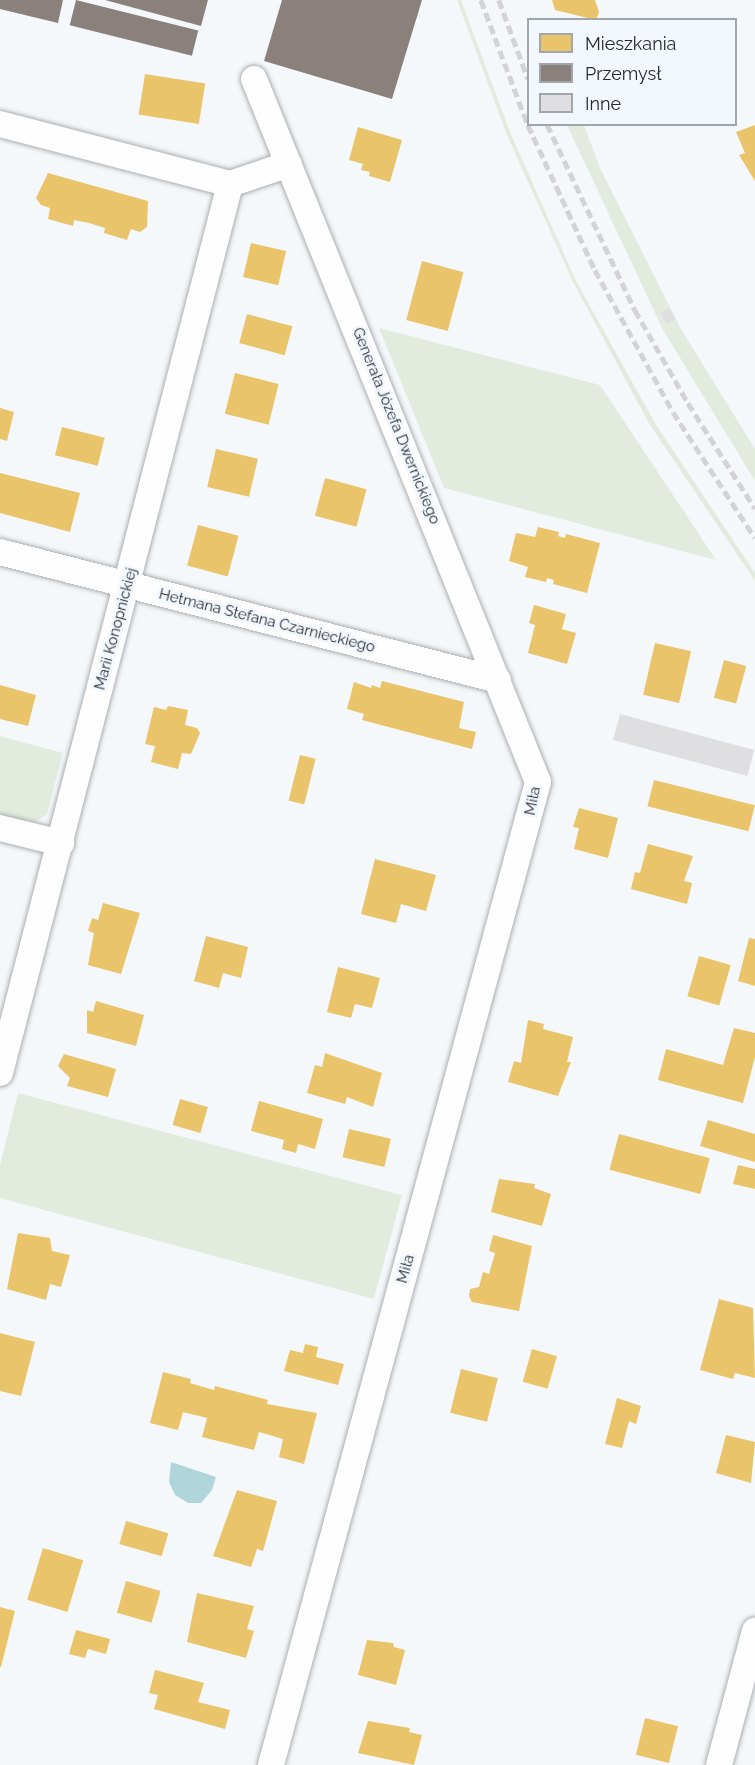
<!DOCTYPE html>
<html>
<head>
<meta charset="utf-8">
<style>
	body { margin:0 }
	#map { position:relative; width:755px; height:1765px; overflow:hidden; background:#f5f8fb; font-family:Raleway,sans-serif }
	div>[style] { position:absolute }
	.green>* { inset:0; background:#e2ebdd }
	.water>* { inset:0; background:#b0d5da }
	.homes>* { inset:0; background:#e9c46a; transform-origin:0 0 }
	.industry>* { inset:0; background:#8a817c; transform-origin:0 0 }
	.building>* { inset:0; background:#dfdfe1; transform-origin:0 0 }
	.roads { filter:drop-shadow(0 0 2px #acafb1) drop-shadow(0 0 2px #acafb1) }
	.minor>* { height:26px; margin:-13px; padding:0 13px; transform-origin:13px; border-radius:13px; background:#fefefe }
	.rail>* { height:4.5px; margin-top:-2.25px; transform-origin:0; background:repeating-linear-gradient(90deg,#d3d3d5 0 9px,transparent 0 13.5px) }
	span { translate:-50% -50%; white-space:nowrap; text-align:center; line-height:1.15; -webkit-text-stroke:6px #f2f8fe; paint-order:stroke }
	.street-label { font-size:15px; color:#282a2d }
	.legend { position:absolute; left:527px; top:18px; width:210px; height:108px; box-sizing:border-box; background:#f2f8fe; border:2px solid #a1a6aa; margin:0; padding:8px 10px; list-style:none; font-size:18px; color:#282a2d }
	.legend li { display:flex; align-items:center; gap:12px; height:30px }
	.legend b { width:30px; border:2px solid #a1a6aa }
</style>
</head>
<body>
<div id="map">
	<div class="green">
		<div style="clip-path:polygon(457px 0,461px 0,510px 132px,576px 281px,655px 423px,755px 573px,755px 581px,650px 425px,573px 282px,507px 135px)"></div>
		<div style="clip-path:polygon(567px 125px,584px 125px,600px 168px,681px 329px,755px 449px,755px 481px,663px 330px)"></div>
		<div style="clip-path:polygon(379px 328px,600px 385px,716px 560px,444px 488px)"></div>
		<div style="clip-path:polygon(0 736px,63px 753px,47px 814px,32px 824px,0 815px)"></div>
		<div style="clip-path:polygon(18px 1093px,402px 1195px,374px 1299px,0 1198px,0 1165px)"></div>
	</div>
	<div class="water">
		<div style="clip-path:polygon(171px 1462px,216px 1477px,212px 1490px,201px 1503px,188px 1503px,175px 1495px,169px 1482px)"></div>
	</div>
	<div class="homes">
		<div style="clip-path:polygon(552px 0,595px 0,599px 12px,596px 20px,555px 10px)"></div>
		<div style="left:145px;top:74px;width:61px;height:41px;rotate:9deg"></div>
		<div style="clip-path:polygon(755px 125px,755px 181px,739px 155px,745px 153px,736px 132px)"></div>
		<div style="clip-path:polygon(358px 127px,402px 140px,390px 182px,369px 176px,370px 172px,361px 170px,363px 164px,349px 160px)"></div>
		<div style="clip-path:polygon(48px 173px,148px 201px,147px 227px,140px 232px,131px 229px,127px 240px,104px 233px,105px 228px,89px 223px,74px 220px,73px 226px,48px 219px,50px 208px,41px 205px,36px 198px)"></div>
		<div style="left:251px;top:243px;width:36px;height:35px;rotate:13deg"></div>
		<div style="left:422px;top:261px;width:43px;height:61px;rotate:15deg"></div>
		<div style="left:247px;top:314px;width:47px;height:30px;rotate:15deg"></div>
		<div style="left:235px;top:373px;width:45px;height:42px;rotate:14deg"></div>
		<div style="clip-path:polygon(0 408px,14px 412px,7px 441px,0 439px)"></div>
		<div style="left:62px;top:427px;width:44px;height:29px;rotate:14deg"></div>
		<div style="left:216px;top:449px;width:43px;height:39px;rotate:13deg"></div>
		<div style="clip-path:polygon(0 473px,80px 493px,70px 532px,0 513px)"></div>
		<div style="left:325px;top:478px;width:43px;height:39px;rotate:15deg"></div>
		<div style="left:198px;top:525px;width:42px;height:42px;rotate:15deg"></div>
		<div style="clip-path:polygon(538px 527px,559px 532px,558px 536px,565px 538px,566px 534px,600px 543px,587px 593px,553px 584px,554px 580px,547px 578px,546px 582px,525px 577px,528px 567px,509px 561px,516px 533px,535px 537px)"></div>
		<div style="clip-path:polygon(534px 605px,566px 614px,562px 629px,576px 633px,567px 664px,528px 653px,535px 625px,529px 623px)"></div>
		<div style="left:655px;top:643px;width:37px;height:53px;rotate:13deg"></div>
		<div style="left:724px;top:660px;width:23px;height:39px;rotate:15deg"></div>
		<div style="clip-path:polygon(382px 681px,464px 702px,459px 728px,476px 732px,472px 749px,362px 720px,364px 714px,347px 709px,354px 682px,371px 688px,372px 685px,380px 688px)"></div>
		<div style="clip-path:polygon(0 685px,36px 695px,28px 726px,0 719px)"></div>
		<div style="clip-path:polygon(168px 706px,188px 710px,185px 725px,197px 728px,200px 733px,191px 754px,182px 753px,178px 769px,151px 762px,155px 746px,145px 744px,154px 707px,166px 710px)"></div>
		<div style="left:300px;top:755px;width:16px;height:47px;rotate:14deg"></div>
		<div style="left:654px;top:780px;width:104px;height:27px;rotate:14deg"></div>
		<div style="clip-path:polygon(579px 808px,618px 818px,608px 858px,574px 849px,579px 828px,573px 827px)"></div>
		<div style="clip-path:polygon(648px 844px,693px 856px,684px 881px,692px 883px,687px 904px,631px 889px,635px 872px,640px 873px)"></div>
		<div style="clip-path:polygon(375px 859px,436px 875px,426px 911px,401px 904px,396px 923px,361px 914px)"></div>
		<div style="clip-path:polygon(103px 903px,140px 913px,121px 974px,88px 965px,94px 933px,88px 931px,92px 918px,98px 920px)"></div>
		<div style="clip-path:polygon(206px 936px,248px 947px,241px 978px,223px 973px,219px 988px,194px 981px)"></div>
		<div style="clip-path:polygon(749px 938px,755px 939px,755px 986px,738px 981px)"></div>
		<div style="left:699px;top:956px;width:33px;height:42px;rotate:16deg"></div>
		<div style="clip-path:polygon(338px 967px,380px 978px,372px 1008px,355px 1004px,351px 1018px,327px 1012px)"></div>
		<div style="clip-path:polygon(96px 1001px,144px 1015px,136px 1046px,87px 1033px,87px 1010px,93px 1012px)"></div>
		<div style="clip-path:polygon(528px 1020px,544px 1024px,543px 1029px,573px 1037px,567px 1062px,571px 1062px,558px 1096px,508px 1082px,514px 1061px,521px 1063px)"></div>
		<div style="clip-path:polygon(734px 1028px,755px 1033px,755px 1057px,743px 1103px,658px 1080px,666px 1049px,723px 1065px)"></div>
		<div style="clip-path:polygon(325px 1053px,382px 1073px,373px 1107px,347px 1097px,345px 1104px,307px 1093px,315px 1065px,322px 1067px)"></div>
		<div style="clip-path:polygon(64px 1054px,116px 1069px,108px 1097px,67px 1086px,70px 1078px,58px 1066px)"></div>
		<div style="left:180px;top:1099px;width:29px;height:27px;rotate:16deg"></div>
		<div style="clip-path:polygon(259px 1101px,323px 1119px,315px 1149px,298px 1144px,296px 1153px,282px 1149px,284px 1140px,251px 1131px)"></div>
		<div style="clip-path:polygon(708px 1120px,755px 1134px,755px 1162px,700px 1146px)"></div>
		<div style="left:349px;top:1129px;width:43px;height:29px;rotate:13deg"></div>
		<div style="left:619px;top:1134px;width:94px;height:37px;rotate:15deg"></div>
		<div style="clip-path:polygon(738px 1165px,755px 1169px,755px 1189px,733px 1184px)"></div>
		<div style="clip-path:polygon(499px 1179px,535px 1184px,534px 1188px,551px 1194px,542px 1226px,491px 1212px)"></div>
		<div style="clip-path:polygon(18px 1233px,50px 1238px,52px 1251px,70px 1255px,61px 1287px,50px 1284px,46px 1300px,7px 1289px)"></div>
		<div style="clip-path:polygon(493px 1235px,532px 1246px,519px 1311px,472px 1302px,469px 1296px,470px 1289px,479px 1287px,483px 1272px,489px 1274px,495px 1253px,489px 1251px)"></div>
		<div style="clip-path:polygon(719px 1299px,753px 1308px,755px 1378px,735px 1373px,733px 1379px,700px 1370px)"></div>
		<div style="clip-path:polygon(0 1333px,35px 1342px,21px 1396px,0 1391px)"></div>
		<div style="clip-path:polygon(305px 1344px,318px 1347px,316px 1357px,344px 1364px,338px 1385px,284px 1371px,290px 1350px,303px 1353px)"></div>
		<div style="left:532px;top:1349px;width:26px;height:34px;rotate:16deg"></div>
		<div style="left:461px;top:1369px;width:38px;height:45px;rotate:14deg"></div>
		<div style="clip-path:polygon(163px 1372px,191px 1379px,190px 1383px,214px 1390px,215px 1386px,268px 1400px,267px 1404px,317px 1413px,304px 1464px,279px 1457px,283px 1439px,259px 1432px,254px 1450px,202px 1437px,207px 1418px,183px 1412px,178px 1430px,150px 1423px)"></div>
		<div style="clip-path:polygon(617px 1398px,641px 1406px,636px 1424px,629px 1421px,622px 1448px,605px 1444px)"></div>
		<div style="clip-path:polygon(726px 1435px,755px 1442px,751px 1483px,716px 1473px)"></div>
		<div style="clip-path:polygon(237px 1490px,277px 1501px,263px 1551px,257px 1549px,251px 1567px,213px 1556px)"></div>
		<div style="left:126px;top:1521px;width:44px;height:24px;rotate:16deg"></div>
		<div style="left:43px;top:1548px;width:42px;height:54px;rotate:17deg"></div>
		<div style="left:126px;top:1581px;width:36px;height:33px;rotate:16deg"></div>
		<div style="clip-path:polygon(197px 1593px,254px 1606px,247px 1629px,254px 1631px,246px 1658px,187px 1642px)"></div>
		<div style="clip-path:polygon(0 1607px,15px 1611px,1px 1667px,0 1667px)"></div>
		<div style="clip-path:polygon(76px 1630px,110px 1639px,106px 1654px,88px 1649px,85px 1658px,69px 1654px)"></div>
		<div style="clip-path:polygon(367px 1640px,393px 1643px,394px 1647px,405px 1650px,396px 1685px,358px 1675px)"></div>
		<div style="clip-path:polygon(155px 1670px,204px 1683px,198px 1702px,230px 1710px,225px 1729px,154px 1709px,158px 1695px,149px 1693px)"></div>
		<div style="left:645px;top:1718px;width:34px;height:38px;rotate:14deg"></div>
		<div style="clip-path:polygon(368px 1721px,410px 1728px,409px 1732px,422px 1735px,414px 1765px,358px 1753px)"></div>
	</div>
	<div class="industry">
		<div style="clip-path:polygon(0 0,63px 0,58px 23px,0 9px)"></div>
		<div style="left:76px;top:0;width:126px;height:26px;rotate:14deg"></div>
		<div style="clip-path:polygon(105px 0,208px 0,201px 26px)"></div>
		<div style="clip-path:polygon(282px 0,422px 0,392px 99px,264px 61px)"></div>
	</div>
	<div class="building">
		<div style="left:669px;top:308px;width:13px;height:10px;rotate:61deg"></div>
		<div style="left:620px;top:714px;width:139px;height:27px;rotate:15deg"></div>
	</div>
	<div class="roads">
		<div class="minor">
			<div style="left:254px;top:79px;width:758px;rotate:68deg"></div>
			<div style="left:538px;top:782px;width:1019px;rotate:105.2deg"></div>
			<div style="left:0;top:124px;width:238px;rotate:14.6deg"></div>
			<div style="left:230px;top:184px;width:62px;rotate:-18.7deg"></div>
			<div style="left:0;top:552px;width:514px;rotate:14.41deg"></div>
			<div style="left:0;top:828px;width:63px;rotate:13.8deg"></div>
			<div style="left:0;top:1073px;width:918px;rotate:-75.49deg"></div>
			<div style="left:719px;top:1765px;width:139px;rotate:-75deg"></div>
		</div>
	</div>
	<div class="rail">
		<div style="left:481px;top:0;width:134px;rotate:69.4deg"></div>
		<div style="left:528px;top:125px;width:160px;rotate:65.2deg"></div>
		<div style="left:595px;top:270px;width:162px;rotate:61.2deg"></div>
		<div style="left:673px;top:412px;width:150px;rotate:56.9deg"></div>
		<div style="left:499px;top:0;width:84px;rotate:69.8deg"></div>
		<div style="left:547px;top:124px;width:206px;rotate:64.7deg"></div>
		<div style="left:635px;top:310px;width:107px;rotate:60.3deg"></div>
		<div style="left:688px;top:403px;width:125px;rotate:57.5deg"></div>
	</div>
	<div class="street-label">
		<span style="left:396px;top:426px;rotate:68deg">Generała Józefa Dwernickiego</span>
		<span style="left:267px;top:621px;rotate:14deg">Hetmana Stefana Czarnieckiego</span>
		<span style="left:116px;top:629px;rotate:-75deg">Marii Konopnickiej</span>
		<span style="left:533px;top:801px;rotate:-79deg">Miła</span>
		<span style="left:406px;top:1269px;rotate:-75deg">Miła</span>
	</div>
	<ul class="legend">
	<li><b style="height:16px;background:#e9c46a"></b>Mieszkania</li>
	<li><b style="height:16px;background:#8a817c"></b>Przemysł</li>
	<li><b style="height:16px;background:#dfdfe1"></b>Inne</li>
	</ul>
</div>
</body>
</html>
